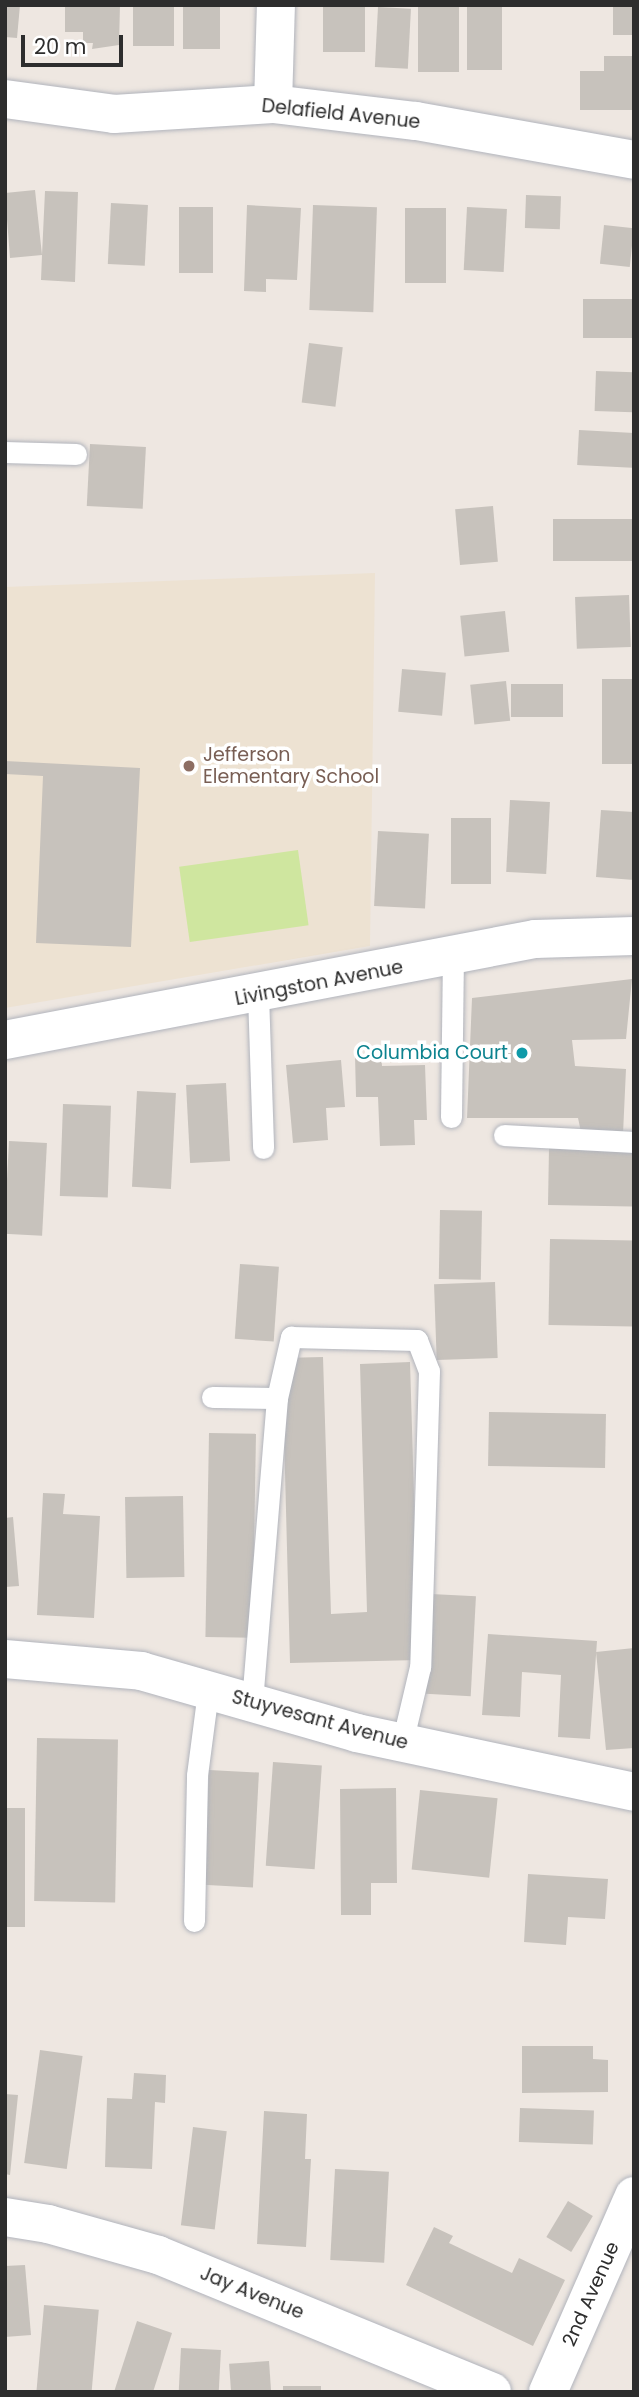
<!DOCTYPE html>
<html>
<head>
<meta charset="utf-8">
<style>
	body { margin:0 }
	#map { position:relative; width:639px; height:2397px; overflow:hidden; background:#eee7e1; font-family:Poppins,sans-serif }
	div>[style] { position:absolute }
	.education>* { inset:0; background:#ede2d2 }
	.pitch>* { inset:0; background:#cfe69f; transform-origin:0 0 }
	.building>* { inset:0; background:#c7c2bc; transform-origin:0 0 }
	.roads { filter:drop-shadow(0 0 2px #b1b4bc) drop-shadow(0 0 2px #b1b4bc) }
	.lane>* { height:21px; margin:-10.5px; padding:0 10.5px; transform-origin:10.5px; border-radius:10.5px; background:#fff }
	.street>* { height:38px; margin:-19px; padding:0 19px; transform-origin:19px; border-radius:19px; background:#fff }
	.dots>* { width:19px; height:19px; translate:-50% -50%; box-sizing:border-box; border:4px solid #fff; border-radius:50% }
	span { translate:-50% -50%; white-space:nowrap; text-align:center; line-height:1.15; -webkit-text-stroke:7px #fff; paint-order:stroke }
	.street-label { font-size:19px; color:#2d2d2d }
	.education-label { font-size:19px; color:#785e54 }
	.left { translate:0 -50%; text-align:left }
	.culture-label { font-size:19px; color:#0d838f }
	.right { translate:-100% -50%; text-align:right }
	.frame { position:absolute; inset:0; border:7px solid #2d2d2d; pointer-events:none }
	.scale { position:absolute; left:21px; top:35px; width:102px; height:32px; box-sizing:border-box; border:4px solid #2d2d2d; border-top:0; padding-left:9px; font-size:21px; line-height:24px; white-space:nowrap; color:#2d2d2d; -webkit-text-stroke:5px #fff; paint-order:stroke }
</style>
</head>
<body>
<div id="map">
	<div class="education">
		<div style="clip-path:polygon(375px 573px,370px 946px,5px 1008px,5px 587px)"></div>
	</div>
	<div class="pitch">
		<div style="left:298px;top:850px;width:76px;height:120px;rotate:82deg"></div>
	</div>
	<div class="building">
		<div style="clip-path:polygon(5px 5px,20px 5px,17px 38px,5px 37px)"></div>
		<div style="clip-path:polygon(65px 5px,120px 5px,119px 45px,92px 49px,93px 43px,83px 43px,83px 32px,65px 32px)"></div>
		<div style="left:133px;top:5px;width:41px;height:41px"></div>
		<div style="left:183px;top:5px;width:37px;height:44px"></div>
		<div style="left:323px;top:5px;width:42px;height:47px"></div>
		<div style="left:418px;top:5px;width:41px;height:67px"></div>
		<div style="left:467px;top:5px;width:35px;height:65px"></div>
		<div style="left:613px;top:5px;width:21px;height:30px"></div>
		<div style="left:378px;top:7px;width:33px;height:60px;rotate:3deg"></div>
		<div style="clip-path:polygon(604px 56px,634px 56px,634px 110px,580px 110px,580px 71px,604px 71px)"></div>
		<div style="clip-path:polygon(35px 190px,42px 255px,45px 191px,78px 192px,75px 282px,41px 280px,42px 255px,10px 258px,5px 193px)"></div>
		<div style="left:526px;top:195px;width:35px;height:33px;rotate:2deg"></div>
		<div style="left:111px;top:203px;width:37px;height:61px;rotate:3deg"></div>
		<div style="clip-path:polygon(247px 205px,301px 208px,297px 280px,266px 279px,266px 292px,244px 291px)"></div>
		<div style="left:313px;top:205px;width:64px;height:105px;rotate:2deg"></div>
		<div style="left:179px;top:207px;width:34px;height:66px"></div>
		<div style="left:467px;top:207px;width:40px;height:63px;rotate:3deg"></div>
		<div style="left:405px;top:208px;width:41px;height:75px"></div>
		<div style="left:604px;top:225px;width:30px;height:39px;rotate:6deg"></div>
		<div style="left:583px;top:299px;width:51px;height:39px"></div>
		<div style="left:309px;top:343px;width:34px;height:60px;rotate:7deg"></div>
		<div style="left:596px;top:371px;width:38px;height:40px;rotate:2deg"></div>
		<div style="left:579px;top:430px;width:55px;height:35px;rotate:3deg"></div>
		<div style="left:90px;top:444px;width:56px;height:62px;rotate:3deg"></div>
		<div style="left:493px;top:506px;width:56px;height:38px;rotate:85deg"></div>
		<div style="left:553px;top:519px;width:81px;height:42px"></div>
		<div style="left:629px;top:595px;width:52px;height:54px;rotate:88deg"></div>
		<div style="left:505px;top:611px;width:41px;height:45px;rotate:84deg"></div>
		<div style="left:402px;top:669px;width:44px;height:43px;rotate:5deg"></div>
		<div style="left:634px;top:679px;width:85px;height:32px;rotate:90deg"></div>
		<div style="left:506px;top:681px;width:40px;height:36px;rotate:84deg"></div>
		<div style="left:511px;top:684px;width:52px;height:33px"></div>
		<div style="clip-path:polygon(5px 761px,140px 768px,131px 947px,36px 943px,43px 776px,5px 774px)"></div>
		<div style="left:510px;top:800px;width:40px;height:72px;rotate:3deg"></div>
		<div style="clip-path:polygon(601px 810px,634px 812px,634px 880px,596px 877px)"></div>
		<div style="left:451px;top:818px;width:40px;height:66px"></div>
		<div style="left:378px;top:831px;width:51px;height:75px;rotate:3deg"></div>
		<div style="clip-path:polygon(632px 979px,626px 1039px,572px 1040px,575px 1066px,626px 1069px,623px 1134px,581px 1132px,578px 1118px,467px 1118px,472px 998px)"></div>
		<div style="clip-path:polygon(381px 1054px,382px 1066px,425px 1065px,427px 1120px,414px 1120px,415px 1145px,380px 1146px,378px 1097px,356px 1097px,355px 1055px)"></div>
		<div style="clip-path:polygon(341px 1060px,345px 1107px,326px 1108px,328px 1140px,293px 1143px,286px 1065px)"></div>
		<div style="left:226px;top:1083px;width:78px;height:40px;rotate:87deg"></div>
		<div style="left:137px;top:1091px;width:39px;height:96px;rotate:3deg"></div>
		<div style="left:63px;top:1104px;width:48px;height:92px;rotate:2deg"></div>
		<div style="left:9px;top:1141px;width:38px;height:93px;rotate:3deg"></div>
		<div style="left:549px;top:1148px;width:84px;height:57px;rotate:1deg"></div>
		<div style="left:440px;top:1210px;width:42px;height:69px;rotate:1deg"></div>
		<div style="left:550px;top:1239px;width:84px;height:86px;rotate:1deg"></div>
		<div style="left:240px;top:1264px;width:39px;height:75px;rotate:4deg"></div>
		<div style="left:495px;top:1282px;width:76px;height:61px;rotate:88deg"></div>
		<div style="clip-path:polygon(323px 1357px,331px 1614px,367px 1612px,360px 1364px,410px 1362px,419px 1660px,290px 1663px,282px 1358px)"></div>
		<div style="left:489px;top:1412px;width:117px;height:54px;rotate:1deg"></div>
		<div style="left:209px;top:1433px;width:47px;height:204px;rotate:1deg"></div>
		<div style="clip-path:polygon(43px 1493px,65px 1494px,63px 1514px,100px 1516px,94px 1618px,37px 1615px)"></div>
		<div style="left:183px;top:1496px;width:81px;height:58px;rotate:89deg"></div>
		<div style="clip-path:polygon(13px 1517px,19px 1586px,5px 1587px,5px 1518px)"></div>
		<div style="left:431px;top:1594px;width:45px;height:100px;rotate:3deg"></div>
		<div style="clip-path:polygon(488px 1634px,597px 1641px,590px 1739px,558px 1737px,561px 1675px,522px 1672px,520px 1717px,482px 1715px)"></div>
		<div style="clip-path:polygon(634px 1648px,634px 1748px,606px 1750px,596px 1652px)"></div>
		<div style="left:37px;top:1738px;width:81px;height:163px;rotate:1deg"></div>
		<div style="left:273px;top:1762px;width:49px;height:104px;rotate:4deg"></div>
		<div style="left:209px;top:1770px;width:50px;height:115px;rotate:3deg"></div>
		<div style="clip-path:polygon(396px 1788px,397px 1883px,371px 1883px,371px 1915px,341px 1915px,340px 1789px)"></div>
		<div style="left:420px;top:1790px;width:78px;height:80px;rotate:6deg"></div>
		<div style="left:5px;top:1808px;width:20px;height:119px"></div>
		<div style="clip-path:polygon(528px 1874px,608px 1879px,605px 1919px,568px 1917px,566px 1945px,524px 1942px)"></div>
		<div style="clip-path:polygon(522px 2046px,593px 2046px,593px 2059px,608px 2060px,608px 2092px,522px 2093px)"></div>
		<div style="left:40px;top:2050px;width:43px;height:114px;rotate:8deg"></div>
		<div style="clip-path:polygon(134px 2073px,166px 2075px,165px 2103px,155px 2102px,152px 2169px,105px 2167px,107px 2098px,132px 2099px)"></div>
		<div style="clip-path:polygon(5px 2094px,18px 2095px,10px 2175px,5px 2174px)"></div>
		<div style="left:520px;top:2108px;width:74px;height:34px;rotate:2deg"></div>
		<div style="clip-path:polygon(264px 2111px,307px 2114px,305px 2159px,311px 2159px,306px 2247px,257px 2244px)"></div>
		<div style="left:193px;top:2127px;width:34px;height:99px;rotate:7deg"></div>
		<div style="left:335px;top:2169px;width:54px;height:91px;rotate:3deg"></div>
		<div style="left:568px;top:2201px;width:29px;height:42px;rotate:31deg"></div>
		<div style="clip-path:polygon(434px 2227px,453px 2236px,449px 2243px,512px 2273px,519px 2258px,565px 2280px,533px 2346px,406px 2285px)"></div>
		<div style="clip-path:polygon(25px 2265px,31px 2335px,5px 2337px,5px 2266px)"></div>
		<div style="left:44px;top:2305px;width:55px;height:87px;rotate:5deg"></div>
		<div style="clip-path:polygon(137px 2321px,172px 2333px,153px 2392px,114px 2392px)"></div>
		<div style="left:181px;top:2348px;width:40px;height:44px;rotate:3deg"></div>
		<div style="left:269px;top:2361px;width:31px;height:40px;rotate:86deg"></div>
		<div style="left:283px;top:2386px;width:38px;height:6px"></div>
	</div>
	<div class="roads">
		<div class="lane">
			<div style="left:5px;top:452px;width:71px;rotate:1.6deg"></div>
			<div style="left:258px;top:994px;width:154px;rotate:88.1deg"></div>
			<div style="left:451px;top:1117px;width:159px;rotate:-89.3deg"></div>
			<div style="left:504px;top:1135px;width:130px;rotate:3.1deg"></div>
			<div style="left:212px;top:1397px;width:65px;rotate:0.9deg"></div>
			<div style="left:277px;top:1398px;width:305px;rotate:94.7deg"></div>
			<div style="left:277px;top:1398px;width:63px;rotate:-77.1deg"></div>
			<div style="left:291px;top:1337px;width:126px;rotate:1.4deg"></div>
			<div style="left:417px;top:1340px;width:33px;rotate:69deg"></div>
			<div style="left:429px;top:1371px;width:296px;rotate:91.7deg"></div>
			<div style="left:420px;top:1667px;width:78px;rotate:103.3deg"></div>
			<div style="left:194px;top:1921px;width:146px;rotate:-88.8deg"></div>
			<div style="left:197px;top:1775px;width:85px;rotate:-82.5deg"></div>
		</div>
		<div class="street">
			<div style="left:5px;top:99px;width:110px;rotate:7.8deg"></div>
			<div style="left:114px;top:114px;width:159px;rotate:-3.6deg"></div>
			<div style="left:273px;top:104px;width:144px;rotate:6.8deg"></div>
			<div style="left:416px;top:121px;width:221px;rotate:10.1deg"></div>
			<div style="left:273px;top:104px;width:99px;rotate:-88.3deg"></div>
			<div style="left:5px;top:1040px;width:540px;rotate:-10.79deg"></div>
			<div style="left:535px;top:939px;width:99px;rotate:-1.7deg"></div>
			<div style="left:5px;top:1659px;width:137px;rotate:5deg"></div>
			<div style="left:141px;top:1671px;width:225px;rotate:16deg"></div>
			<div style="left:357px;top:1733px;width:283px;rotate:12deg"></div>
			<div style="left:5px;top:2217px;width:44px;rotate:9.2deg"></div>
			<div style="left:48px;top:2224px;width:114px;rotate:15.7deg"></div>
			<div style="left:158px;top:2255px;width:361px;rotate:22.3deg"></div>
			<div style="left:548px;top:2392px;width:214px;rotate:-66.3deg"></div>
		</div>
	</div>
	<div class="dots">
		<div style="left:189px;top:766px;background:#8d6e63"></div>
		<div style="left:522px;top:1053px;background:#0f9aa8"></div>
	</div>
	<div class="street-label">
		<span style="left:341px;top:114px;rotate:6deg">Delafield Avenue</span>
		<span style="left:319px;top:983px;rotate:-11deg">Livingston Avenue</span>
		<span style="left:320px;top:1720px;rotate:15deg">Stuyvesant Avenue</span>
		<span style="left:252px;top:2293px;rotate:22deg">Jay Avenue</span>
		<span style="left:591px;top:2294px;rotate:-66deg">2nd Avenue</span>
	</div>
	<div class="education-label">
		<span class="left" style="left:203px;top:766px">Jefferson<br>Elementary School</span>
	</div>
	<div class="culture-label">
		<span class="right" style="left:508px;top:1053px">Columbia Court</span>
	</div>
	<div class="frame"></div>
	<div class="scale">20 m</div>
</div>
</body>
</html>
